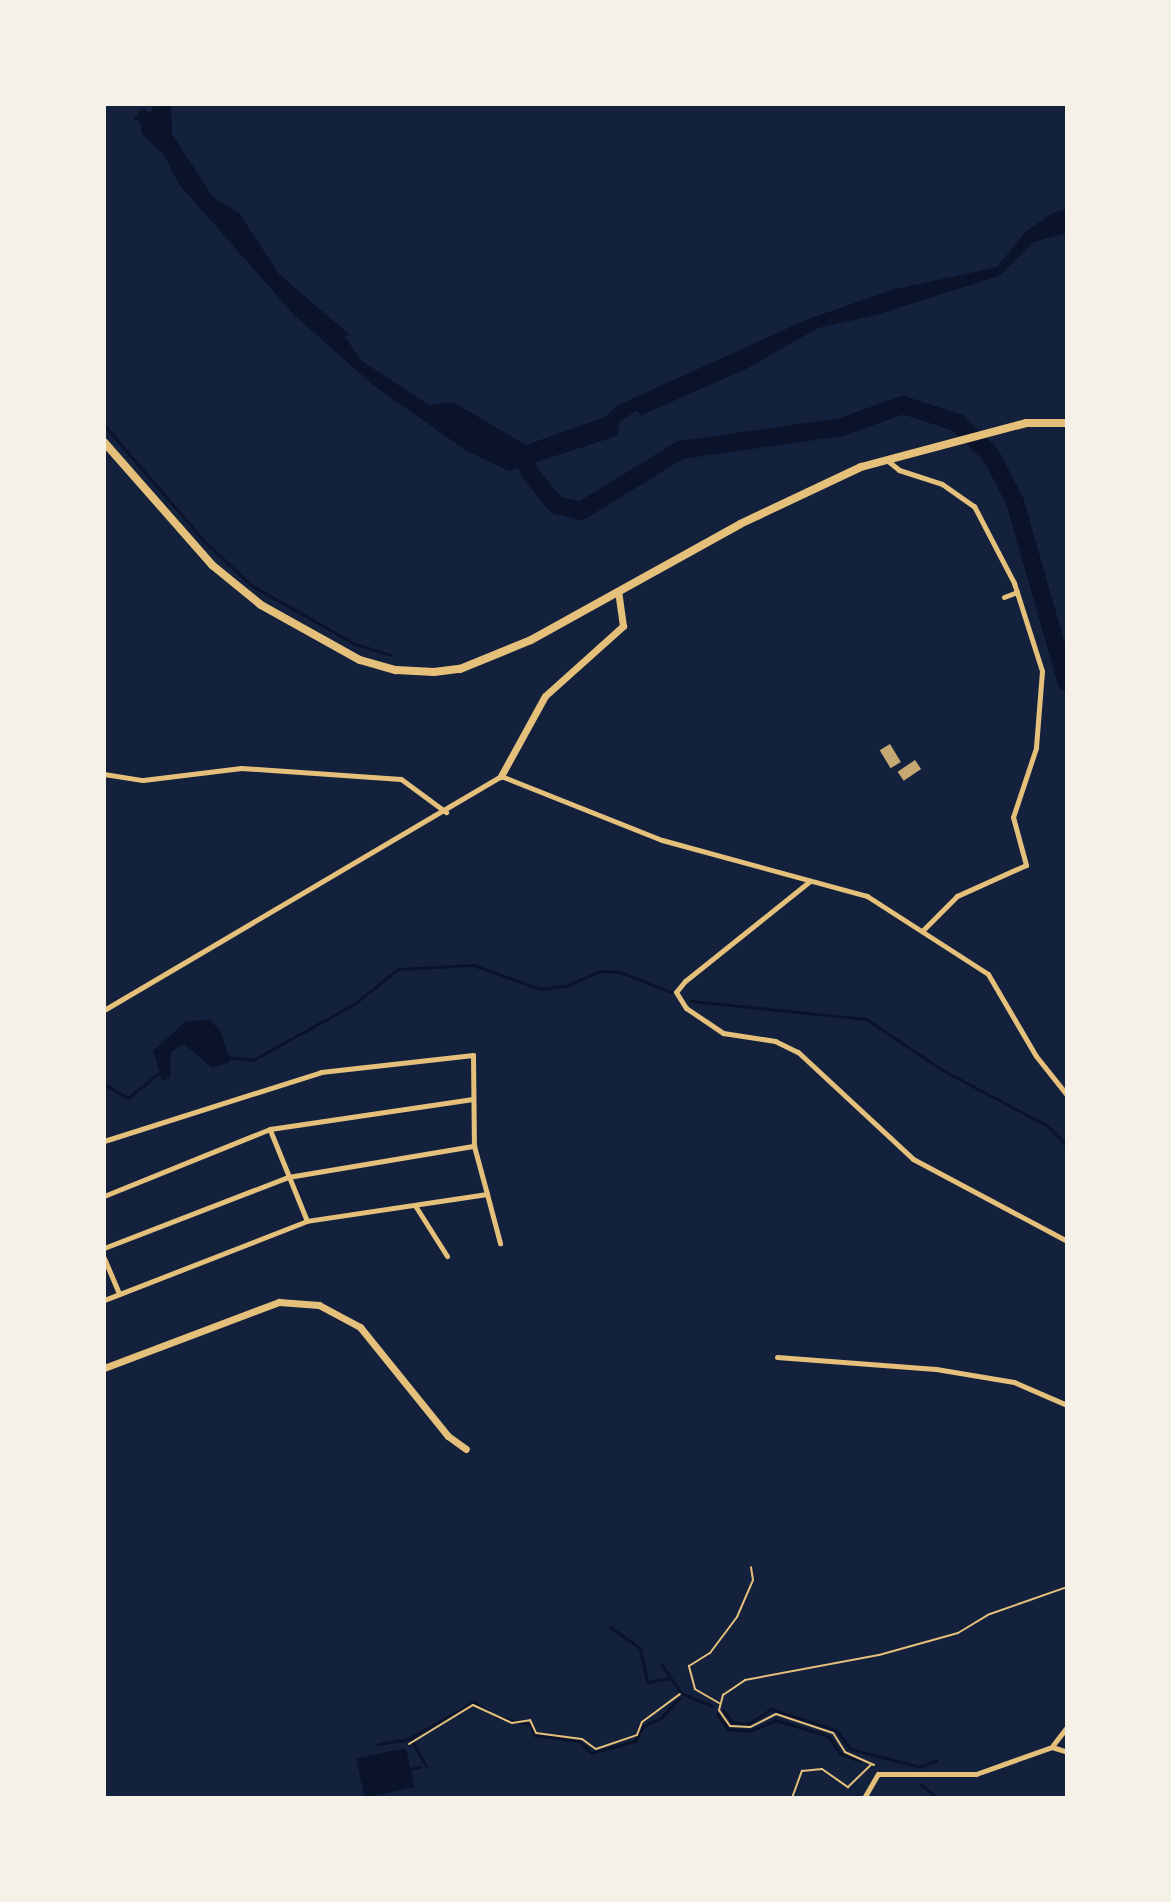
<!DOCTYPE html>
<html>
<head>
<meta charset="utf-8">
<style>
	body { margin:0 }
	#map { position:relative; width:1171px; height:1902px; overflow:hidden; background:#14213d; font-family:Inter,sans-serif }
	div>[style] { position:absolute }
	.water>* { inset:0; background:#0b132b; transform-origin:0 0 }
	.stream>* { height:3px; margin:-1.5px; padding:0 1.5px; transform-origin:1.5px; border-radius:1.5px; background:#0b132b }
	.river>* { height:18px; margin:-9px; padding:0 9px; transform-origin:9px; border-radius:9px; background:#0b132b }
	.building>* { inset:0; background:#c6a872; transform-origin:0 0 }
	.path>* { height:2px; margin:-1px; padding:0 1px; transform-origin:1px; border-radius:1px; background:#e5c07b }
	.minor>* { height:5px; margin:-2.5px; padding:0 2.5px; transform-origin:2.5px; border-radius:2.5px; background:#e5c07b }
	.tertiary>* { height:7px; margin:-3.5px; padding:0 3.5px; transform-origin:3.5px; border-radius:3.5px; background:#e5c07b }
	.secondary>* { height:8px; margin:-4px; padding:0 4px; transform-origin:4px; border-radius:4px; background:#e5c07b }
	span { translate:-50% -50%; white-space:nowrap; text-align:center; line-height:1.15; -webkit-text-stroke:8px #f6f1e7; paint-order:stroke }
	.frame { position:absolute; inset:0; border:106px solid #f6f1e7; pointer-events:none }
</style>
</head>
<body>
<div id="map">
	<div class="water">
		<div style="clip-path:polygon(154px 104px,171px 104px,172px 134px,213px 197px,239px 213px,279px 274px,350px 335px,344px 336px,362px 361px,429px 405px,453px 402px,526px 445px,605px 417px,616px 406px,808px 319px,892px 290px,997px 267px,1025px 232px,1054px 212px,1067px 209px,1067px 233px,1034px 242px,999px 276px,876px 315px,818px 328px,748px 368px,642px 415px,636px 411px,620px 422px,617px 436px,509px 471px,465px 450px,373px 385px,293px 314px,178px 183px,164px 155px,142px 134px,140px 122px,133px 119px,143px 108px,150px 114px)"></div>
		<div style="clip-path:polygon(210px 1020px,221px 1032px,230px 1062px,212px 1068px,184px 1044px,171px 1052px,170px 1078px,162px 1081px,153px 1051px,186px 1021px)"></div>
		<div style="left:406px;top:1748px;width:40px;height:51px;rotate:78deg"></div>
	</div>
	<div class="stream">
		<div style="left:104px;top:425px;width:153px;rotate:49.2deg"></div>
		<div style="left:204px;top:541px;width:64px;rotate:43.1deg"></div>
		<div style="left:251px;top:585px;width:120px;rotate:29.6deg"></div>
		<div style="left:355px;top:644px;width:37px;rotate:17deg"></div>
		<div style="left:691px;top:1001px;width:176px;rotate:5.9deg"></div>
		<div style="left:866px;top:1019px;width:94px;rotate:33.7deg"></div>
		<div style="left:944px;top:1071px;width:118px;rotate:27.9deg"></div>
		<div style="left:1048px;top:1126px;width:28px;rotate:46deg"></div>
		<div style="left:225px;top:1057px;width:28px;rotate:6deg"></div>
		<div style="left:253px;top:1060px;width:115px;rotate:-29deg"></div>
		<div style="left:354px;top:1004px;width:56px;rotate:-38.5deg"></div>
		<div style="left:398px;top:969px;width:75px;rotate:-3.1deg"></div>
		<div style="left:473px;top:965px;width:71px;rotate:19.7deg"></div>
		<div style="left:540px;top:989px;width:26px;rotate:-7deg"></div>
		<div style="left:566px;top:986px;width:37px;rotate:-24deg"></div>
		<div style="left:600px;top:971px;width:20px;rotate:3deg"></div>
		<div style="left:620px;top:972px;width:55px;rotate:21.4deg"></div>
		<div style="left:104px;top:1084px;width:28px;rotate:30deg"></div>
		<div style="left:128px;top:1098px;width:40px;rotate:-39deg"></div>
		<div style="left:610px;top:1627px;width:37px;rotate:35deg"></div>
		<div style="left:640px;top:1648px;width:35px;rotate:78deg"></div>
		<div style="left:647px;top:1682px;width:22px;rotate:-10deg"></div>
		<div style="left:662px;top:1665px;width:34px;rotate:56deg"></div>
		<div style="left:681px;top:1693px;width:33px;rotate:23deg"></div>
		<div style="left:723px;top:1710px;width:15px;rotate:53deg"></div>
		<div style="left:732px;top:1722px;width:16px;rotate:7deg"></div>
		<div style="left:748px;top:1724px;width:27px;rotate:-33deg"></div>
		<div style="left:771px;top:1709px;width:68px;rotate:17.9deg"></div>
		<div style="left:836px;top:1730px;width:24px;rotate:52deg"></div>
		<div style="left:851px;top:1749px;width:71px;rotate:14.6deg"></div>
		<div style="left:920px;top:1767px;width:18px;rotate:-22deg"></div>
		<div style="left:717px;top:1714px;width:19px;rotate:54deg"></div>
		<div style="left:728px;top:1729px;width:22px;rotate:5deg"></div>
		<div style="left:750px;top:1731px;width:28px;rotate:-23deg"></div>
		<div style="left:776px;top:1720px;width:54px;rotate:17.1deg"></div>
		<div style="left:828px;top:1736px;width:21px;rotate:55deg"></div>
		<div style="left:840px;top:1753px;width:22px;rotate:22deg"></div>
		<div style="left:497px;top:1717px;width:35px;rotate:13deg"></div>
		<div style="left:531px;top:1725px;width:10px;rotate:73deg"></div>
		<div style="left:534px;top:1735px;width:45px;rotate:7.6deg"></div>
		<div style="left:579px;top:1741px;width:17px;rotate:45deg"></div>
		<div style="left:591px;top:1753px;width:46px;rotate:-15.3deg"></div>
		<div style="left:635px;top:1741px;width:17px;rotate:-62deg"></div>
		<div style="left:643px;top:1726px;width:20px;rotate:-24deg"></div>
		<div style="left:661px;top:1718px;width:27px;rotate:-48deg"></div>
		<div style="left:412px;top:1741px;width:29px;rotate:61deg"></div>
		<div style="left:378px;top:1744px;width:30px;rotate:-9deg"></div>
		<div style="left:408px;top:1739px;width:76px;rotate:-29.3deg"></div>
		<div style="left:474px;top:1702px;width:17px;rotate:33deg"></div>
		<div style="left:410px;top:1769px;width:10px;rotate:-11deg"></div>
		<div style="left:920px;top:1784px;width:22px;rotate:39deg"></div>
	</div>
	<div class="river">
		<div style="left:523px;top:453px;width:21px;rotate:71deg"></div>
		<div style="left:530px;top:473px;width:41px;rotate:50.9deg"></div>
		<div style="left:556px;top:505px;width:26px;rotate:13deg"></div>
		<div style="left:581px;top:511px;width:116px;rotate:-31.6deg"></div>
		<div style="left:680px;top:450px;width:163px;rotate:-8.1deg"></div>
		<div style="left:841px;top:427px;width:66px;rotate:-19.5deg"></div>
		<div style="left:903px;top:405px;width:58px;rotate:18.1deg"></div>
		<div style="left:958px;top:423px;width:46px;rotate:44.1deg"></div>
		<div style="left:991px;top:455px;width:53px;rotate:62.9deg"></div>
		<div style="left:1015px;top:502px;width:188px;rotate:74deg"></div>
	</div>
	<div class="building">
		<div style="left:890px;top:744px;width:21px;height:12px;rotate:59deg"></div>
		<div style="left:915px;top:760px;width:11px;height:21px;rotate:56deg"></div>
	</div>
	<div class="path">
		<div style="left:719px;top:1703px;width:28px;rotate:-150deg"></div>
		<div style="left:695px;top:1689px;width:24px;rotate:-105deg"></div>
		<div style="left:689px;top:1666px;width:25px;rotate:-32deg"></div>
		<div style="left:710px;top:1653px;width:45px;rotate:-53.1deg"></div>
		<div style="left:737px;top:1617px;width:40px;rotate:-66.6deg"></div>
		<div style="left:753px;top:1580px;width:13px;rotate:-99deg"></div>
		<div style="left:409px;top:1744px;width:75px;rotate:-31.4deg"></div>
		<div style="left:473px;top:1705px;width:43px;rotate:24.8deg"></div>
		<div style="left:512px;top:1723px;width:18px;rotate:-9deg"></div>
		<div style="left:530px;top:1720px;width:14px;rotate:65deg"></div>
		<div style="left:536px;top:1733px;width:46px;rotate:7.4deg"></div>
		<div style="left:582px;top:1739px;width:17px;rotate:36deg"></div>
		<div style="left:596px;top:1749px;width:43px;rotate:-18.9deg"></div>
		<div style="left:637px;top:1735px;width:14px;rotate:-69deg"></div>
		<div style="left:642px;top:1722px;width:47px;rotate:-36.4deg"></div>
		<div style="left:874px;top:1765px;width:32px;rotate:-156deg"></div>
		<div style="left:845px;top:1752px;width:22px;rotate:-122deg"></div>
		<div style="left:833px;top:1733px;width:60px;rotate:-161.6deg"></div>
		<div style="left:776px;top:1714px;width:29px;rotate:153deg"></div>
		<div style="left:750px;top:1727px;width:20px;rotate:-177deg"></div>
		<div style="left:730px;top:1726px;width:19px;rotate:-125deg"></div>
		<div style="left:719px;top:1710px;width:16px;rotate:-75deg"></div>
		<div style="left:723px;top:1695px;width:27px;rotate:-34deg"></div>
		<div style="left:745px;top:1680px;width:136px;rotate:-10.6deg"></div>
		<div style="left:879px;top:1655px;width:82px;rotate:-15.6deg"></div>
		<div style="left:958px;top:1633px;width:37px;rotate:-31deg"></div>
		<div style="left:990px;top:1614px;width:82px;rotate:-19.3deg"></div>
		<div style="left:792px;top:1798px;width:29px;rotate:-70deg"></div>
		<div style="left:802px;top:1771px;width:20px;rotate:-6deg"></div>
		<div style="left:822px;top:1769px;width:32px;rotate:35deg"></div>
		<div style="left:848px;top:1787px;width:33px;rotate:-44deg"></div>
	</div>
	<div class="minor">
		<div style="left:888px;top:461px;width:14px;rotate:39deg"></div>
		<div style="left:899px;top:470px;width:45px;rotate:18deg"></div>
		<div style="left:942px;top:484px;width:39px;rotate:35deg"></div>
		<div style="left:974px;top:506px;width:87px;rotate:62.5deg"></div>
		<div style="left:1014px;top:583px;width:92px;rotate:72.3deg"></div>
		<div style="left:1042px;top:671px;width:77px;rotate:94.5deg"></div>
		<div style="left:1036px;top:748px;width:73px;rotate:108.4deg"></div>
		<div style="left:1013px;top:817px;width:50px;rotate:74.8deg"></div>
		<div style="left:1026px;top:865px;width:76px;rotate:155.8deg"></div>
		<div style="left:957px;top:896px;width:49px;rotate:135deg"></div>
		<div style="left:1004px;top:597px;width:14px;rotate:-21deg"></div>
		<div style="left:104px;top:774px;width:39px;rotate:9deg"></div>
		<div style="left:143px;top:780px;width:99px;rotate:-7deg"></div>
		<div style="left:241px;top:768px;width:160px;rotate:3.9deg"></div>
		<div style="left:401px;top:779px;width:56px;rotate:36.3deg"></div>
		<div style="left:810px;top:881px;width:160px;rotate:141.3deg"></div>
		<div style="left:685px;top:981px;width:14px;rotate:129deg"></div>
		<div style="left:676px;top:992px;width:19px;rotate:58deg"></div>
		<div style="left:686px;top:1008px;width:45px;rotate:34deg"></div>
		<div style="left:723px;top:1033px;width:53px;rotate:8.7deg"></div>
		<div style="left:775px;top:1041px;width:25px;rotate:26deg"></div>
		<div style="left:798px;top:1052px;width:157px;rotate:42.9deg"></div>
		<div style="left:913px;top:1159px;width:174px;rotate:28deg"></div>
		<div style="left:104px;top:1010px;width:461px;rotate:-30.5deg"></div>
		<div style="left:501px;top:776px;width:173px;rotate:21.7deg"></div>
		<div style="left:662px;top:840px;width:213px;rotate:15.3deg"></div>
		<div style="left:867px;top:896px;width:144px;rotate:32.8deg"></div>
		<div style="left:988px;top:974px;width:95px;rotate:59.7deg"></div>
		<div style="left:1036px;top:1056px;width:50px;rotate:51.5deg"></div>
		<div style="left:270px;top:1130px;width:98px;rotate:67.9deg"></div>
		<div style="left:104px;top:1141px;width:228px;rotate:-17.6deg"></div>
		<div style="left:321px;top:1072px;width:153px;rotate:-6.4deg"></div>
		<div style="left:473px;top:1055px;width:91px;rotate:89.4deg"></div>
		<div style="left:474px;top:1146px;width:50px;rotate:74.8deg"></div>
		<div style="left:487px;top:1194px;width:182px;rotate:171.5deg"></div>
		<div style="left:307px;top:1221px;width:218px;rotate:158.7deg"></div>
		<div style="left:487px;top:1194px;width:51px;rotate:75.1deg"></div>
		<div style="left:104px;top:1196px;width:179px;rotate:-22deg"></div>
		<div style="left:270px;top:1129px;width:205px;rotate:-8.4deg"></div>
		<div style="left:416px;top:1207px;width:58px;rotate:57.7deg"></div>
		<div style="left:104px;top:1248px;width:197px;rotate:-21.1deg"></div>
		<div style="left:288px;top:1177px;width:189px;rotate:-9.5deg"></div>
		<div style="left:104px;top:1258px;width:39px;rotate:67deg"></div>
		<div style="left:777px;top:1357px;width:159px;rotate:4.3deg"></div>
		<div style="left:936px;top:1369px;width:79px;rotate:9.5deg"></div>
		<div style="left:1014px;top:1382px;width:58px;rotate:23.5deg"></div>
		<div style="left:1053px;top:1745px;width:23px;rotate:-52deg"></div>
		<div style="left:864px;top:1798px;width:28px;rotate:-60deg"></div>
		<div style="left:878px;top:1774px;width:98px"></div>
		<div style="left:976px;top:1774px;width:81px;rotate:-19.6deg"></div>
		<div style="left:1052px;top:1747px;width:16px;rotate:18deg"></div>
	</div>
	<div class="tertiary">
		<div style="left:501px;top:776px;width:91px;rotate:-61.2deg"></div>
		<div style="left:545px;top:696px;width:105px;rotate:-41.9deg"></div>
		<div style="left:623px;top:626px;width:35px;rotate:-98deg"></div>
		<div style="left:104px;top:1368px;width:187px;rotate:-20.7deg"></div>
		<div style="left:279px;top:1302px;width:40px;rotate:4.3deg"></div>
		<div style="left:319px;top:1305px;width:47px;rotate:28.2deg"></div>
		<div style="left:360px;top:1327px;width:140px;rotate:51.1deg"></div>
		<div style="left:448px;top:1436px;width:22px;rotate:36deg"></div>
	</div>
	<div class="secondary">
		<div style="left:104px;top:442px;width:164px;rotate:48.7deg"></div>
		<div style="left:212px;top:565px;width:63px;rotate:39.2deg"></div>
		<div style="left:261px;top:605px;width:113px;rotate:29.1deg"></div>
		<div style="left:360px;top:660px;width:37px;rotate:16deg"></div>
		<div style="left:396px;top:670px;width:38px;rotate:3deg"></div>
		<div style="left:434px;top:672px;width:26px;rotate:-7deg"></div>
		<div style="left:460px;top:669px;width:77px;rotate:-22.2deg"></div>
		<div style="left:531px;top:640px;width:239px;rotate:-29deg"></div>
		<div style="left:740px;top:524px;width:134px;rotate:-25.2deg"></div>
		<div style="left:861px;top:467px;width:171px;rotate:-14.9deg"></div>
		<div style="left:1026px;top:423px;width:41px"></div>
	</div>
	<div class="frame"></div>
</div>
</body>
</html>
